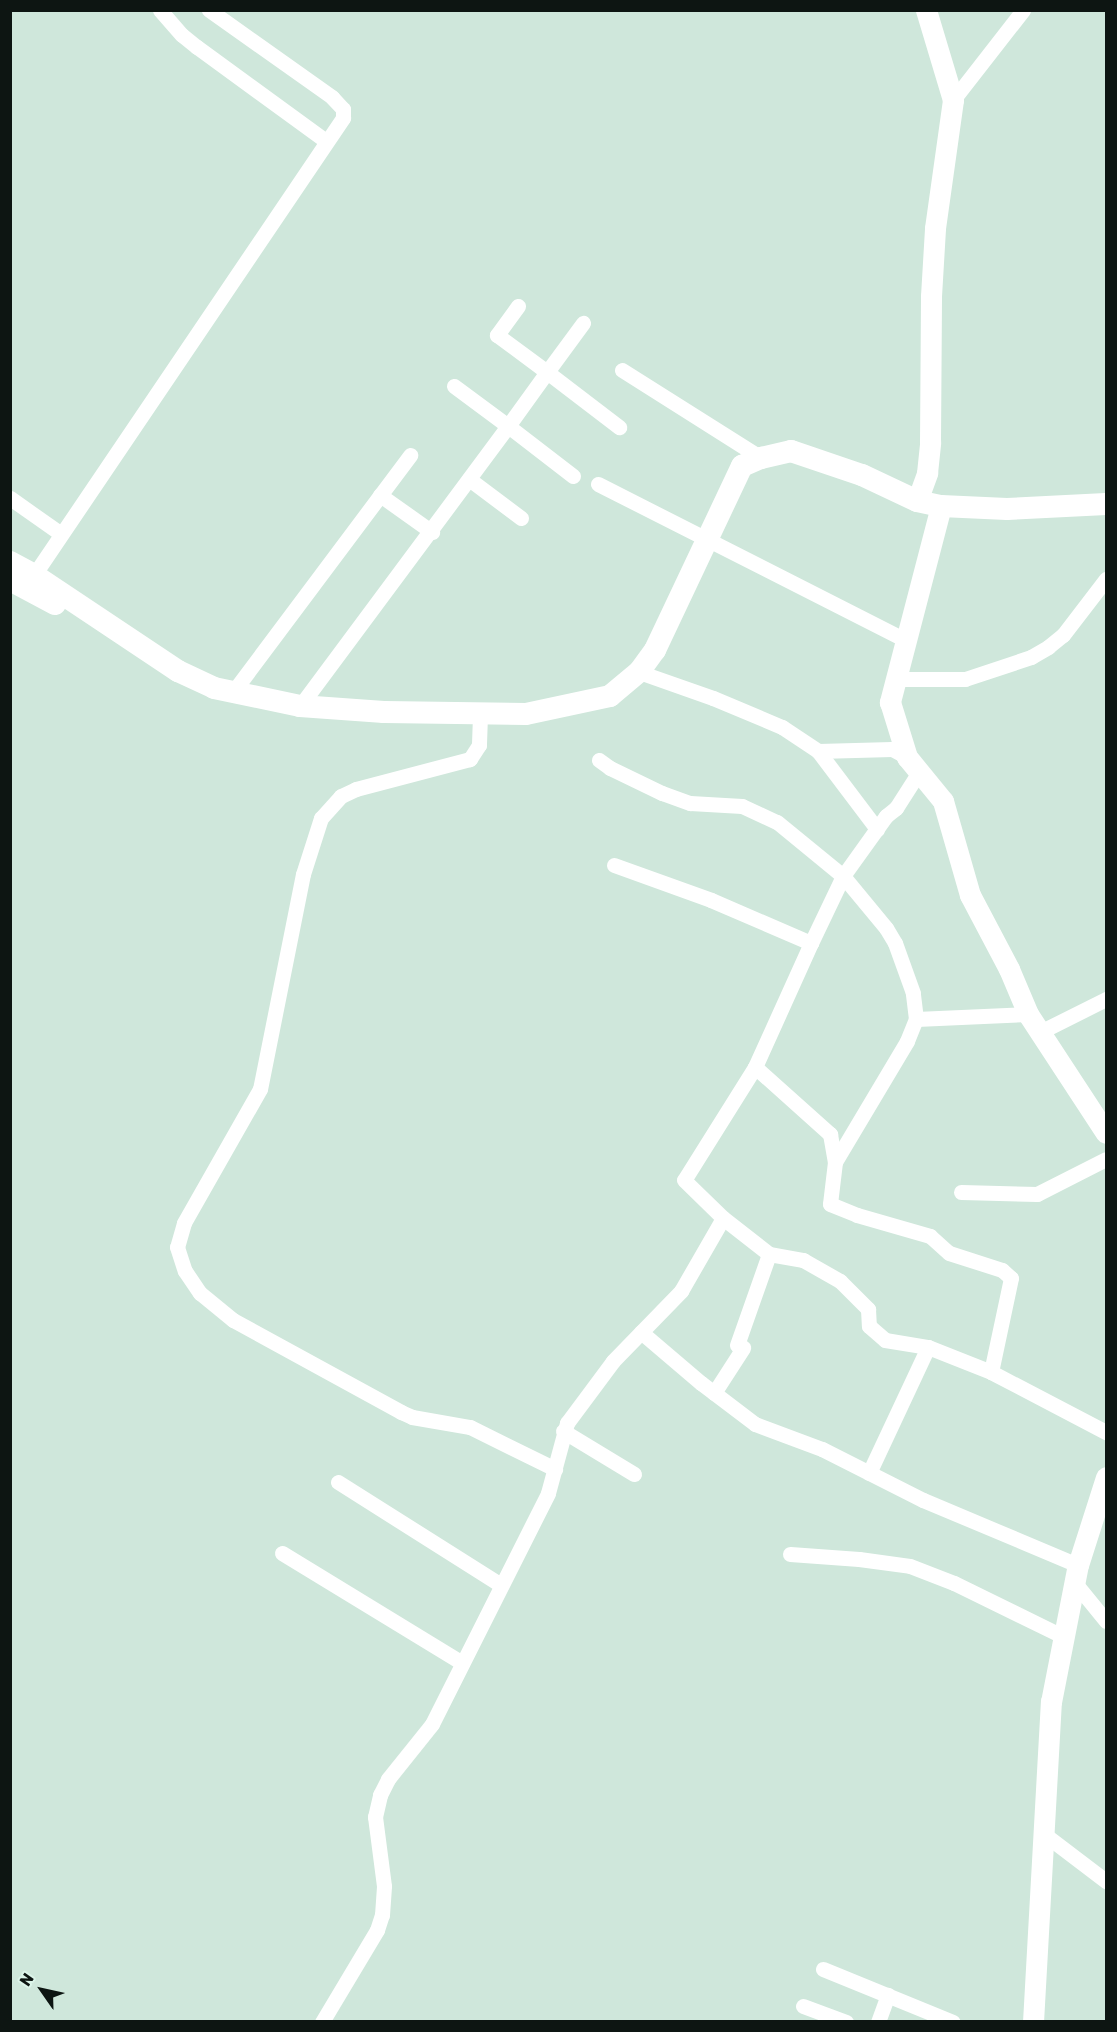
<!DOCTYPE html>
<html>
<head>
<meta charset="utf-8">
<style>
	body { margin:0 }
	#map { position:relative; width:1117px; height:2032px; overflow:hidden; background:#cfe7db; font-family:Rubik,sans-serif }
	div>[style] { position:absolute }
	.street>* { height:15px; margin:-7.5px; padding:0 7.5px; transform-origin:7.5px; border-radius:7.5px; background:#fff }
	.secondary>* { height:21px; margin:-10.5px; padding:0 10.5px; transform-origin:10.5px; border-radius:10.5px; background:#fff }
	.primary>* { height:22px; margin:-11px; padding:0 11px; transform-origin:11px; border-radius:11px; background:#fff }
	span { translate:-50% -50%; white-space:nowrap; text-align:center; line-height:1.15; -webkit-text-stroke:4.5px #dcf4e9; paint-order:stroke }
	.frame { position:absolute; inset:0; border:12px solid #0d1512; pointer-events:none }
	.north { position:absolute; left:12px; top:1960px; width:60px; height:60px; -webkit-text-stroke:4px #dcf4e9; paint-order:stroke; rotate:304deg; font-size:16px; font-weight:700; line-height:24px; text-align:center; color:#0d1512 }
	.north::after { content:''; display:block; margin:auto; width:21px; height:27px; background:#0d1512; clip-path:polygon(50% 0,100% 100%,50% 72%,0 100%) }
</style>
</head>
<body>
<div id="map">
	<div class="street">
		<div style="left:160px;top:10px;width:33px;rotate:49deg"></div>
		<div style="left:182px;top:35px;width:19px;rotate:39deg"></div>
		<div style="left:197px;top:47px;width:160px;rotate:36.1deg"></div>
		<div style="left:953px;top:100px;width:114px;rotate:-52.1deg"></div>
		<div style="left:518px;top:306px;width:36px;rotate:126deg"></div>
		<div style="left:497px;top:335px;width:62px;rotate:36.5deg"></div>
		<div style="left:547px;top:372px;width:61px;rotate:-53.7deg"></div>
		<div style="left:622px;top:370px;width:165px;rotate:32.3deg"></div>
		<div style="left:454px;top:386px;width:67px;rotate:36.5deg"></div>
		<div style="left:508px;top:426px;width:67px;rotate:-54.2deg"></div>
		<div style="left:547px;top:372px;width:91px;rotate:37.4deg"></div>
		<div style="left:469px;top:479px;width:65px;rotate:36.9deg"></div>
		<div style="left:598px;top:484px;width:345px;rotate:26.9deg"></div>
		<div style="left:380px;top:495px;width:64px;rotate:35.4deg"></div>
		<div style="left:10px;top:498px;width:62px;rotate:35.2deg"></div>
		<div style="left:34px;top:575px;width:552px;rotate:-55.94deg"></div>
		<div style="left:343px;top:118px;width:9px;rotate:-90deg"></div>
		<div style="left:343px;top:109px;width:16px;rotate:-133deg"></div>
		<div style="left:332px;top:97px;width:151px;rotate:-144.7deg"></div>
		<div style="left:639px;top:672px;width:78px;rotate:19.4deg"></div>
		<div style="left:713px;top:698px;width:75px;rotate:22.8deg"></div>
		<div style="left:782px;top:727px;width:43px;rotate:33.7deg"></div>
		<div style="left:818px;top:751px;width:74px;rotate:-1.5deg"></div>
		<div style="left:892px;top:749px;width:17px;rotate:28deg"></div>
		<div style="left:896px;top:679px;width:69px"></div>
		<div style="left:965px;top:679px;width:70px;rotate:-18.4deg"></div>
		<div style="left:1031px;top:657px;width:20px;rotate:-30deg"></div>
		<div style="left:1048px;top:647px;width:19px;rotate:-39deg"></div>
		<div style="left:1063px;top:635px;width:71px;rotate:-52.5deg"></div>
		<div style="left:233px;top:692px;width:296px;rotate:-53.2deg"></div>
		<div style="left:300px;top:706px;width:349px;rotate:-53.4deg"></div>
		<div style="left:508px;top:426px;width:82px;rotate:37.6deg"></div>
		<div style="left:480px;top:715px;width:30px;rotate:92deg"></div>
		<div style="left:479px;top:745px;width:17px;rotate:123deg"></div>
		<div style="left:470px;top:759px;width:118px;rotate:165.3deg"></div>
		<div style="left:356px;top:789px;width:17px;rotate:155deg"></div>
		<div style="left:341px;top:796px;width:30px;rotate:132deg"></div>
		<div style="left:321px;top:818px;width:59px;rotate:107.8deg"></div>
		<div style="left:303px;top:874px;width:219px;rotate:101.3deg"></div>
		<div style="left:260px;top:1089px;width:154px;rotate:119.6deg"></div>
		<div style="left:184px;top:1223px;width:25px;rotate:106deg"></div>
		<div style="left:177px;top:1247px;width:25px;rotate:72deg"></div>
		<div style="left:185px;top:1271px;width:27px;rotate:56deg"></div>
		<div style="left:200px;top:1293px;width:43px;rotate:39.3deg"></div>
		<div style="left:233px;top:1320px;width:192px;rotate:28.7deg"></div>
		<div style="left:401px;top:1412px;width:12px;rotate:24deg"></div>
		<div style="left:412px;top:1417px;width:59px;rotate:9.8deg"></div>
		<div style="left:470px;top:1427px;width:95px;rotate:26.3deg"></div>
		<div style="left:818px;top:751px;width:98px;rotate:52.9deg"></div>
		<div style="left:599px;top:760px;width:14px;rotate:36deg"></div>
		<div style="left:610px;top:768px;width:58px;rotate:25.7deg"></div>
		<div style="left:662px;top:793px;width:30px;rotate:20deg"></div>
		<div style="left:690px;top:803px;width:52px;rotate:3.3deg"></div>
		<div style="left:742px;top:806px;width:38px;rotate:25deg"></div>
		<div style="left:777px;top:822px;width:85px;rotate:39.3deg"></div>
		<div style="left:843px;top:876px;width:74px;rotate:115.5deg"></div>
		<div style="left:614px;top:865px;width:103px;rotate:19.8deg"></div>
		<div style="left:711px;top:900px;width:109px;rotate:23.3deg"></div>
		<div style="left:811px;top:943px;width:136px;rotate:114.3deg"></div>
		<div style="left:755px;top:1067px;width:101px;rotate:41.8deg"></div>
		<div style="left:830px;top:1134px;width:28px;rotate:80deg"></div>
		<div style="left:835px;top:1162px;width:42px;rotate:96.8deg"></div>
		<div style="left:830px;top:1204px;width:29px;rotate:22deg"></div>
		<div style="left:857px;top:1215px;width:76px;rotate:16deg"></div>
		<div style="left:930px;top:1236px;width:25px;rotate:42deg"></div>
		<div style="left:949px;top:1253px;width:56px;rotate:17.8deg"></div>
		<div style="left:1002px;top:1270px;width:12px;rotate:42deg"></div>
		<div style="left:1011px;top:1278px;width:96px;rotate:102deg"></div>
		<div style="left:916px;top:1019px;width:112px;rotate:-2.6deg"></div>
		<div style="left:1040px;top:1032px;width:74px;rotate:-26.6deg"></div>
		<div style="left:755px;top:1067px;width:133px;rotate:122.1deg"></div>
		<div style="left:684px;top:1180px;width:54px;rotate:44.3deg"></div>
		<div style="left:723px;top:1218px;width:58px;rotate:38deg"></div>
		<div style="left:769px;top:1254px;width:35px;rotate:10deg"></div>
		<div style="left:803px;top:1260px;width:43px;rotate:29.6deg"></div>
		<div style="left:840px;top:1281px;width:40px;rotate:45deg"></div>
		<div style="left:868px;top:1309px;width:17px;rotate:87deg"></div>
		<div style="left:869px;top:1326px;width:21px;rotate:41deg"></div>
		<div style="left:885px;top:1340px;width:44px;rotate:9.2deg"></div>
		<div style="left:928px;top:1347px;width:68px;rotate:21.6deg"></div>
		<div style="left:991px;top:1372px;width:130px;rotate:27.6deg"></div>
		<div style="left:835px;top:1162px;width:141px;rotate:-59.2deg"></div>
		<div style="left:907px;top:1041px;width:24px;rotate:-68deg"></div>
		<div style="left:916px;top:1019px;width:26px;rotate:-97deg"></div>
		<div style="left:913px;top:993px;width:53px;rotate:-109.8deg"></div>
		<div style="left:895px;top:943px;width:17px;rotate:-121deg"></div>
		<div style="left:886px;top:928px;width:67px;rotate:-129.6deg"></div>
		<div style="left:843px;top:876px;width:74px;rotate:-54.4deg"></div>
		<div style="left:886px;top:816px;width:13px;rotate:-39deg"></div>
		<div style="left:896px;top:808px;width:43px;rotate:-57.4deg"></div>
		<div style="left:961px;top:1192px;width:76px;rotate:1.5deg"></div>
		<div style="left:1037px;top:1194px;width:77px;rotate:-26.9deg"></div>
		<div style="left:641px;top:1332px;width:79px;rotate:40.4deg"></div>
		<div style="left:701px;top:1383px;width:68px;rotate:37.2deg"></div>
		<div style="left:755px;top:1424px;width:72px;rotate:20.5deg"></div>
		<div style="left:822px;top:1449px;width:113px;rotate:26.8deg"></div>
		<div style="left:923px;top:1500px;width:168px;rotate:22.8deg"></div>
		<div style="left:737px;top:1345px;width:96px;rotate:-70.6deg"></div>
		<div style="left:714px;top:1393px;width:54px;rotate:-57.2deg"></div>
		<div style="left:563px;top:1431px;width:83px;rotate:31.2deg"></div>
		<div style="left:869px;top:1473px;width:139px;rotate:-64.9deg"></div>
		<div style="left:338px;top:1482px;width:193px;rotate:32.3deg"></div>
		<div style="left:282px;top:1553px;width:211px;rotate:31.4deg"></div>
		<div style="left:790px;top:1554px;width:69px;rotate:4.1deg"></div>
		<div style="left:859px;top:1559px;width:51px;rotate:7.8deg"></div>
		<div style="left:910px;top:1566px;width:47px;rotate:21.1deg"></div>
		<div style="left:954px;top:1583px;width:123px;rotate:26.1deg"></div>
		<div style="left:1075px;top:1583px;width:49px;rotate:50.8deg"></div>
		<div style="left:1044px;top:1834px;width:78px;rotate:37.2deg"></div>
		<div style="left:823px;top:1969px;width:140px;rotate:22.2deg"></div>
		<div style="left:803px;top:2006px;width:46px;rotate:20.4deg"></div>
		<div style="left:322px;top:2022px;width:107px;rotate:-59.1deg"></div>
		<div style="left:377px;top:1930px;width:16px;rotate:-72deg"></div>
		<div style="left:382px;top:1915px;width:29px;rotate:-86deg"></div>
		<div style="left:384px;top:1886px;width:70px;rotate:-97.4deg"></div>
		<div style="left:375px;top:1817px;width:23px;rotate:-77deg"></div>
		<div style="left:380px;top:1795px;width:18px;rotate:-63deg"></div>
		<div style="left:388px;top:1779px;width:70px;rotate:-51.3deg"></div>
		<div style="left:432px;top:1724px;width:258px;rotate:-63.3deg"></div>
		<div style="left:548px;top:1493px;width:73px;rotate:-74.8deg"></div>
		<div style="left:567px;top:1423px;width:77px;rotate:-53.4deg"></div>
		<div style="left:613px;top:1361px;width:98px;rotate:-45.8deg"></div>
		<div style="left:681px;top:1291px;width:84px;rotate:-60.1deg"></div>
		<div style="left:878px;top:2022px;width:29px;rotate:-70deg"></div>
	</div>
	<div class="secondary">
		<div style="left:917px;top:501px;width:30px;rotate:-70deg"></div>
		<div style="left:927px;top:473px;width:31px;rotate:-84deg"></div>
		<div style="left:930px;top:442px;width:146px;rotate:-89.6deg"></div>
		<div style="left:931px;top:296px;width:68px;rotate:-86.6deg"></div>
		<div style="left:935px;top:228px;width:129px;rotate:-82deg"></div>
		<div style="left:953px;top:100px;width:94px;rotate:-106.7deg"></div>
		<div style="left:941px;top:506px;width:203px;rotate:104.6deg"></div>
		<div style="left:890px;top:702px;width:58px;rotate:72.8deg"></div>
		<div style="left:907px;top:757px;width:57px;rotate:50.7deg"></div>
		<div style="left:943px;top:801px;width:98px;rotate:74deg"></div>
		<div style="left:970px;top:895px;width:84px;rotate:62.2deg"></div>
		<div style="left:1009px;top:969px;width:49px;rotate:67.1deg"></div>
		<div style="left:1028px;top:1014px;width:142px;rotate:56.8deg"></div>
		<div style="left:1033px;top:2022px;width:321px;rotate:-86.8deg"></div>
		<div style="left:1051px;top:1702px;width:140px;rotate:-78.9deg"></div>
		<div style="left:1078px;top:1565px;width:92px;rotate:-72.3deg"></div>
	</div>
	<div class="primary">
		<div style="left:10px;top:562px;width:27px;rotate:28deg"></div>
		<div style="left:34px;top:575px;width:173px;rotate:33.7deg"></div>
		<div style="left:178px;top:671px;width:40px;rotate:25deg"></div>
		<div style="left:214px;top:688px;width:88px;rotate:11.8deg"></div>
		<div style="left:300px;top:706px;width:84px;rotate:4.1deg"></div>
		<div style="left:384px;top:712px;width:142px;rotate:0.8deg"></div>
		<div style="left:526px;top:714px;width:86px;rotate:-12.1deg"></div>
		<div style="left:610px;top:696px;width:38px;rotate:-40deg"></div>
		<div style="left:639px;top:672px;width:27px;rotate:-54deg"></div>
		<div style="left:655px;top:650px;width:204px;rotate:-64.7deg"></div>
		<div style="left:742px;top:466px;width:21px;rotate:-23deg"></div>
		<div style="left:761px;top:458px;width:31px;rotate:-13deg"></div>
		<div style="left:791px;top:451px;width:75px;rotate:18.7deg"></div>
		<div style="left:862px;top:475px;width:61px;rotate:25.3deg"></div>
		<div style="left:917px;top:501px;width:25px;rotate:12deg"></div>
		<div style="left:941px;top:506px;width:66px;rotate:2.6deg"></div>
		<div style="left:1007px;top:509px;width:99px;rotate:-2.9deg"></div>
		<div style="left:10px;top:580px;width:51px;rotate:28.1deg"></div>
	</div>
	<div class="frame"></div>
	<div class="north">N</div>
</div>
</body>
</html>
